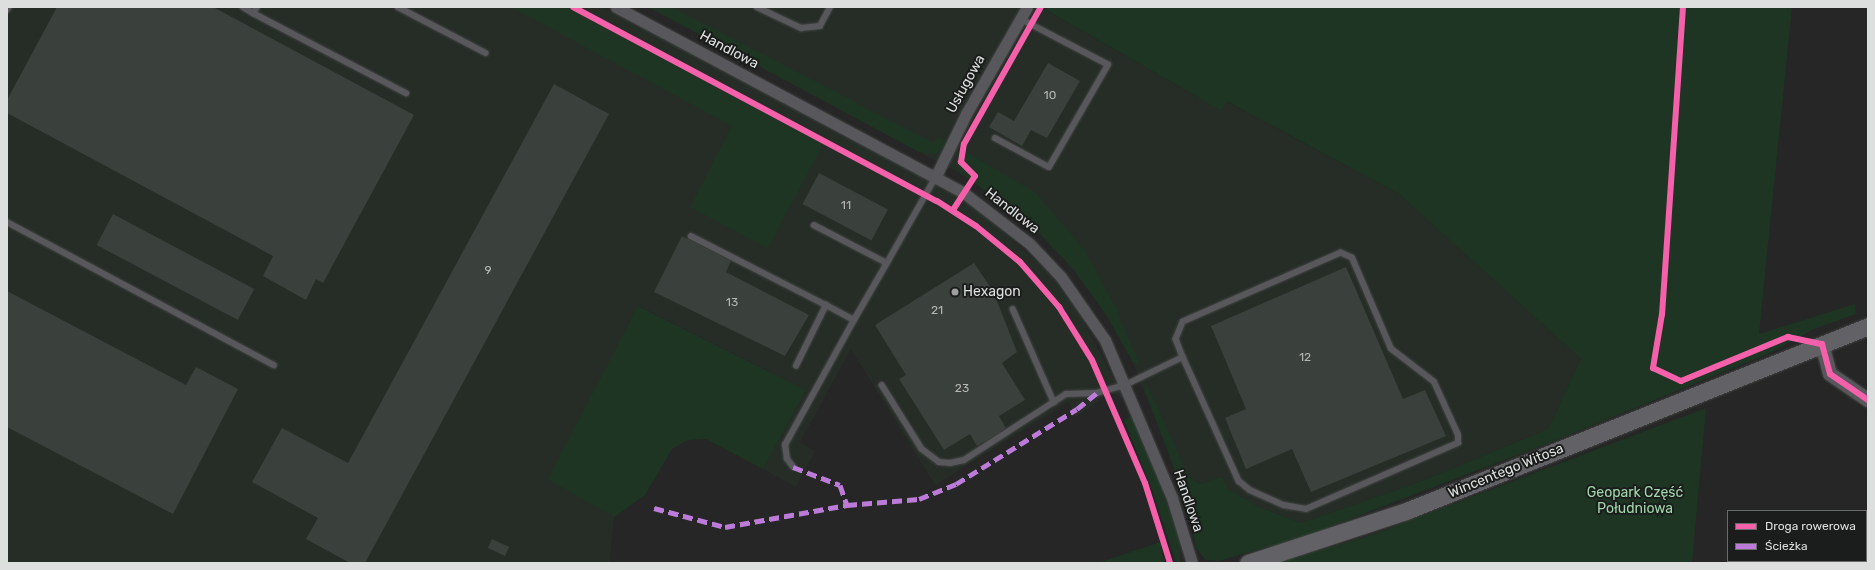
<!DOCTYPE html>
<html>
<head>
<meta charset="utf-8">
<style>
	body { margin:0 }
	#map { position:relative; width:1875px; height:570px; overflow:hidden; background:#252625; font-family:Rubik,sans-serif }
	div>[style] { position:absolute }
	.built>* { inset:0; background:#262d27 }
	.green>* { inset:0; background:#1d3522 }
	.building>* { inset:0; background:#3a403b; transform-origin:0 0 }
	.roads { filter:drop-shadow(0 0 1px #424443) drop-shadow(0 0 1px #424443) }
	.service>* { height:5.5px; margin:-2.75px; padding:0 2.75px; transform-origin:2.75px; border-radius:2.75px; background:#58575b }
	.minor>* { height:11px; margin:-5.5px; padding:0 5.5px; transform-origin:5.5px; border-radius:5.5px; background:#58575b }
	.tertiary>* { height:14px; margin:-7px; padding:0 7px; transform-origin:7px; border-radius:7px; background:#58575b }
	.primary>* { height:17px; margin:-8.5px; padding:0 8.5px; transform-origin:8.5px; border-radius:8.5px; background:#626266 }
	.quiet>* { height:5px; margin-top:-2.5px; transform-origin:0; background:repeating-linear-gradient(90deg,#bd7bd9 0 10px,transparent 0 15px) }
	.cycleway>* { height:6px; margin:-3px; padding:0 3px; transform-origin:3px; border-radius:3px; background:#f560ab }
	.dots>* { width:11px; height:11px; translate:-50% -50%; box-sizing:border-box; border:2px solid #1a1d1b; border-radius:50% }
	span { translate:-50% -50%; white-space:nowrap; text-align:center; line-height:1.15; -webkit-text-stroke:4px #1a1d1b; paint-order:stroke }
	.number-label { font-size:12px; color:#b4b7b5 }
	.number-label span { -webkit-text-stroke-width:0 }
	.street-label { font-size:14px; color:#dddfde }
	.poi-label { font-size:14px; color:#dddfde }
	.left { translate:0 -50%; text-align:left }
	.park-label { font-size:14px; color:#9fd5a9 }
	.frame { position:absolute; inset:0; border:8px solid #dddfde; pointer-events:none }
	.legend { position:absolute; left:1727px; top:510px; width:140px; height:52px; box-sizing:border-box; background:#1a1d1b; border:1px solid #686b69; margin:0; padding:5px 7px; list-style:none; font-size:12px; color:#dddfde }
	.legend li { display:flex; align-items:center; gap:8px; height:20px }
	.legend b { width:20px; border:1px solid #686b69 }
</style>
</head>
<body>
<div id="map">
	<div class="built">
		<div style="clip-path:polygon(7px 7px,604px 7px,954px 194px,979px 211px,1048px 272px,1078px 312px,1125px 399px,1113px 394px,1105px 396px,1076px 417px,1069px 402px,935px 485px,851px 349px,800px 442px,815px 451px,796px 487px,763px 469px,806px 390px,639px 306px,609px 563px,7px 563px)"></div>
		<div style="clip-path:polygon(647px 7px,1040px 7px,1220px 110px,1227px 102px,1399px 194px,1581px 359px,1548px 429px,1422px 481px,1301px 523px,1259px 507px,1227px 489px,1222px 476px,1200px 484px,1189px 477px,1179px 480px,1132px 361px,1107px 316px,1073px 269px,1037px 231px,990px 193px,959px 173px)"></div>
	</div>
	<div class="green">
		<div style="clip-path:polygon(511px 7px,566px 7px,823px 144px,768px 248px,690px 207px,732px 126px)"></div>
		<div style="clip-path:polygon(649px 7px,672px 7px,934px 143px,938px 137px,948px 142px,936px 154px,919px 152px)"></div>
		<div style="clip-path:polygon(1048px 7px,1792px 7px,1759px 334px,1855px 304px,1856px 314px,1814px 329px,1770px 353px,1549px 443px,1303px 537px,1219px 561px,1206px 560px,1196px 548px,1186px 501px,1145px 390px,1146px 382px,1189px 477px,1200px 484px,1222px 476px,1228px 489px,1259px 507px,1301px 523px,1422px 481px,1548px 429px,1581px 359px,1399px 194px,1228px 102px,1220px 110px,1046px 10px)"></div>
		<div style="clip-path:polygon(961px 149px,1036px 193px,1084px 249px,1113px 302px,1140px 365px,1132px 361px,1107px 316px,1073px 269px,1037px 231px,960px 172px,955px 159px)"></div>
		<div style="clip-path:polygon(638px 306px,806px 390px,763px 469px,706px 439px,688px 440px,672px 449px,645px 495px,614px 517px,609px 563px,614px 517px,548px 479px)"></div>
		<div style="clip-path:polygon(1706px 408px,1692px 563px,1277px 563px,1374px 534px)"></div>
		<div style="clip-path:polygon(1131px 417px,1162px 489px,1180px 543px,1180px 563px,1176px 563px,1153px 492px,1124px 420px)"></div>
		<div style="clip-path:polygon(1160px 542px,1164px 563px,1098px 563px)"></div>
	</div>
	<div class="building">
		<div style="clip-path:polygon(57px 7px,213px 7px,414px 115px,323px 283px,316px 279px,306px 300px,263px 276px,273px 256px,7px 113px,7px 100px)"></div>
		<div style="clip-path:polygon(1048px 63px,1080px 81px,1047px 138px,1031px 130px,1022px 146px,989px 127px,998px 112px,1014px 121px)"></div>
		<div style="clip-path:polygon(554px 84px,609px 114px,365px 563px,350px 563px,306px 539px,318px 518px,252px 482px,282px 428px,348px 463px)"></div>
		<div style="left:819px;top:173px;width:78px;height:35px;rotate:28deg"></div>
		<div style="left:113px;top:214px;width:160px;height:35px;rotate:28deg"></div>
		<div style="clip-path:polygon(682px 236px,731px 261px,726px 272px,809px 315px,785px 356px,654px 292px)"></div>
		<div style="clip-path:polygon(974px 263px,993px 291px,1017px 352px,1002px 363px,1025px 400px,999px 416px,1006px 428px,999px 433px,977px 446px,970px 434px,944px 450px,899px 379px,906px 375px,875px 325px)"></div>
		<div style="clip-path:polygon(1346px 267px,1403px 399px,1425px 390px,1446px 436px,1311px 492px,1292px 449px,1246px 469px,1225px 418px,1246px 409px,1211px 326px)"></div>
		<div style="clip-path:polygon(7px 291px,186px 385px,196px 367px,238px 389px,173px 514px,7px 427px)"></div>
		<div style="left:492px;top:539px;width:19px;height:10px;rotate:25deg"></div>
	</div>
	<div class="roads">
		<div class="service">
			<div style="left:243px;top:7px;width:12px;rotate:31deg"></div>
			<div style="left:253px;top:13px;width:7px;rotate:-56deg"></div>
			<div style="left:398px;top:7px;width:99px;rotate:27.6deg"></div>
			<div style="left:757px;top:7px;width:49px;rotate:25.5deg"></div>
			<div style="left:801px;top:28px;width:19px;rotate:-6deg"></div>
			<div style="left:820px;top:26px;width:21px;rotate:-62deg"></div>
			<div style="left:7px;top:10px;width:4px;rotate:-56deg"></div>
			<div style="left:253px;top:13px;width:173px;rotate:27.6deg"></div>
			<div style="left:995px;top:138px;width:61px;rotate:28.2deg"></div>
			<div style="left:1049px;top:167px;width:118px;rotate:-60deg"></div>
			<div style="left:1108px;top:65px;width:99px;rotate:-152.4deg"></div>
			<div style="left:7px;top:222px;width:303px;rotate:28.2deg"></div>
			<div style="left:814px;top:225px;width:82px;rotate:27.5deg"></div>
			<div style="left:887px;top:263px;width:98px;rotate:-60.5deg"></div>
			<div style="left:691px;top:236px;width:152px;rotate:27.1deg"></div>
			<div style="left:1013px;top:309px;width:102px;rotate:66.2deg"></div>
			<div style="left:796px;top:366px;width:68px;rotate:-63.8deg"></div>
			<div style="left:826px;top:305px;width:32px;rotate:28deg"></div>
			<div style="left:854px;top:320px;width:66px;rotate:-59.9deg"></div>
			<div style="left:882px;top:385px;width:75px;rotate:58deg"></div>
			<div style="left:922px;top:449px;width:21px;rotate:37deg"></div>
			<div style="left:939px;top:462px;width:11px;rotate:5deg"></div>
			<div style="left:950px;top:463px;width:14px;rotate:-12deg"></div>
			<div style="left:964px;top:460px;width:121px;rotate:-32.9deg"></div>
			<div style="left:1066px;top:394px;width:31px;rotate:-2deg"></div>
			<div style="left:1097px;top:393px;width:29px;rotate:-16deg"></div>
			<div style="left:1125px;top:385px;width:64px;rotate:-25.8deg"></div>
			<div style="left:1183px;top:357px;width:136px;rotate:65.7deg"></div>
			<div style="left:1239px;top:481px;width:14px;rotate:39deg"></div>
			<div style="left:1250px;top:490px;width:37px;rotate:24deg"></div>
			<div style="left:1284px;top:505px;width:22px;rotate:10deg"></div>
			<div style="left:1306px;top:509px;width:166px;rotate:-23.5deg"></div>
			<div style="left:1458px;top:443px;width:8px;rotate:-90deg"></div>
			<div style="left:1458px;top:435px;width:58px;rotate:-114.4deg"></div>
			<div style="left:1434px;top:382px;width:54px;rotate:-142.5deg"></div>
			<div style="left:1391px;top:349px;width:99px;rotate:-113.2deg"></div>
			<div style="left:1352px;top:258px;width:12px;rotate:-156deg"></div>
			<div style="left:1341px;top:253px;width:172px;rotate:156.4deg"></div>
			<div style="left:1183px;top:322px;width:18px;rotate:112deg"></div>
			<div style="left:1176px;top:339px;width:19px;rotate:69deg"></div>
			<div style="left:793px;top:467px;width:10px;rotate:-127deg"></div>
			<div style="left:787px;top:459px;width:14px;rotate:-98deg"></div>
			<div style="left:785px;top:445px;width:143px;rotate:-61.1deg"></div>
		</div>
		<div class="minor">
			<div style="left:616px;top:7px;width:395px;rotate:28.1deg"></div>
			<div style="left:964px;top:193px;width:82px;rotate:37.6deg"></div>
			<div style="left:1029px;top:243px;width:47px;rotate:46.7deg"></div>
			<div style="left:1061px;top:277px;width:77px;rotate:55.1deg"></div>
			<div style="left:1105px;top:340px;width:172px;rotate:67deg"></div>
			<div style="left:1172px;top:498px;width:68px;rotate:72.9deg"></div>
			<div style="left:935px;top:178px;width:71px;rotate:-64.2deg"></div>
			<div style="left:966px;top:114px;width:123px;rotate:-60.3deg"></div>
		</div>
		<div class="tertiary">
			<div style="left:1822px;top:344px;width:31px;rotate:75deg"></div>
			<div style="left:1830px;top:374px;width:46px;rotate:34.4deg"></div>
		</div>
		<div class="primary">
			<div style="left:1248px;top:563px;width:166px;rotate:-18.2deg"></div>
			<div style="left:1406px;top:511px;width:498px;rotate:-21.8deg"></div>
		</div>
	</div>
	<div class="quiet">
		<div style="left:793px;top:467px;width:50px;rotate:21deg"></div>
		<div style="left:840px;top:485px;width:21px;rotate:71deg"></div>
		<div style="left:654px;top:508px;width:73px;rotate:15deg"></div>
		<div style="left:725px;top:527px;width:124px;rotate:-10.2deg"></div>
		<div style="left:847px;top:505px;width:72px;rotate:-4.8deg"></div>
		<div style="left:919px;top:499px;width:40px;rotate:-22deg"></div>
		<div style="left:956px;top:484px;width:142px;rotate:-31.8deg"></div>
		<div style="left:1077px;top:409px;width:26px;rotate:-39deg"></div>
	</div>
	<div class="cycleway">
		<div style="left:573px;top:7px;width:412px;rotate:28.1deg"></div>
		<div style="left:937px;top:201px;width:46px;rotate:32.7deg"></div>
		<div style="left:976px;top:226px;width:57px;rotate:39.3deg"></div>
		<div style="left:1020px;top:262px;width:60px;rotate:49.1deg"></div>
		<div style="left:1059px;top:307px;width:62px;rotate:58.1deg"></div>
		<div style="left:1092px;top:360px;width:134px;rotate:66.7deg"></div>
		<div style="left:1145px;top:483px;width:84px;rotate:72.6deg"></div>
		<div style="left:1683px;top:7px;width:308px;rotate:93.9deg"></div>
		<div style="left:1662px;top:314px;width:55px;rotate:99.5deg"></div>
		<div style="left:1653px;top:368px;width:31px;rotate:25deg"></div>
		<div style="left:1681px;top:381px;width:116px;rotate:-22.4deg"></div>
		<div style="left:1788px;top:337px;width:35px;rotate:12deg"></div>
		<div style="left:1822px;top:344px;width:31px;rotate:75deg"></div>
		<div style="left:1830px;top:374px;width:46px;rotate:34.4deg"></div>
		<div style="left:953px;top:210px;width:40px;rotate:-57.1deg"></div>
		<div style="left:975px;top:176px;width:20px;rotate:-135deg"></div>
		<div style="left:961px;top:162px;width:18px;rotate:-81deg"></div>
		<div style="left:964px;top:144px;width:157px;rotate:-60.7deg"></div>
	</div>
	<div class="dots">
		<div style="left:955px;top:292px;background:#9d9e9d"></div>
	</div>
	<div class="number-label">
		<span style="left:1050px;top:96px">10</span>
		<span style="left:846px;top:206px">11</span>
		<span style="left:488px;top:271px">9</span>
		<span style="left:732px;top:303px">13</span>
		<span style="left:937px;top:311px">21</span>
		<span style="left:1305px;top:358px">12</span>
		<span style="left:962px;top:389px">23</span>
	</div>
	<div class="street-label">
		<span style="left:729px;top:50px;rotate:28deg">Handlowa</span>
		<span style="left:966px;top:84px;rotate:-61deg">Usługowa</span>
		<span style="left:1012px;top:211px;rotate:38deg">Handlowa</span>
		<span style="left:1506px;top:471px;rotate:-22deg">Wincentego Witosa</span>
		<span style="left:1188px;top:501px;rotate:71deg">Handlowa</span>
	</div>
	<div class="poi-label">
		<span class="left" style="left:963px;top:292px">Hexagon</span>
	</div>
	<div class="park-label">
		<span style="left:1635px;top:501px">Geopark Część<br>Południowa</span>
	</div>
	<div class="frame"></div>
	<ul class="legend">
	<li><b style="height:5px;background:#f560ab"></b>Droga rowerowa</li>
	<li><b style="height:5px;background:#bd7bd9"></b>Ścieżka</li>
	</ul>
</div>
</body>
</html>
